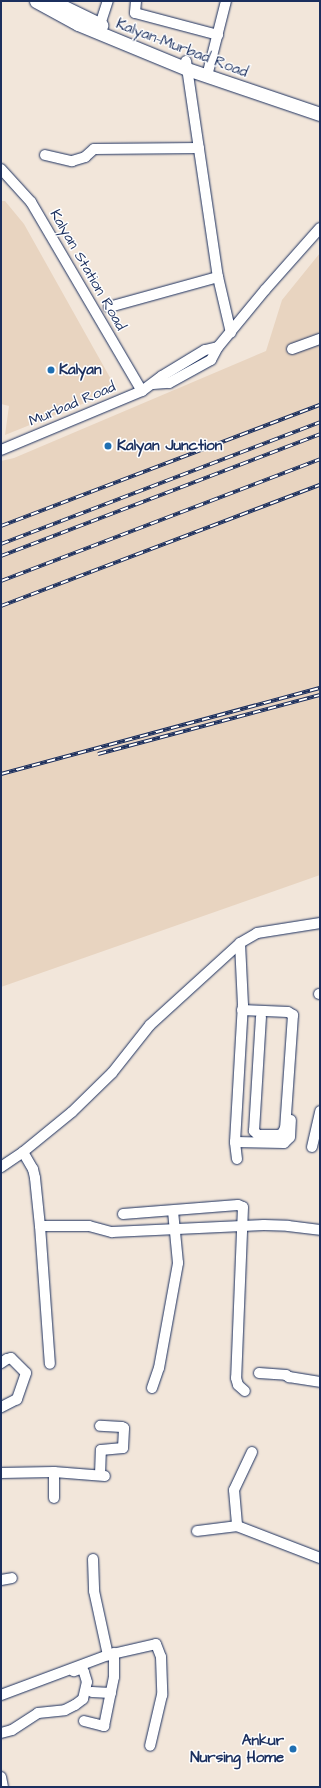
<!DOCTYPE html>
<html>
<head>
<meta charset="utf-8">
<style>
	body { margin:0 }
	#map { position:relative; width:321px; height:1788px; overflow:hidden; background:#f2e6da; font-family:"Architects Daughter",sans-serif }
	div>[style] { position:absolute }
	.built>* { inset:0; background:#e8d4c0 }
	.roads { filter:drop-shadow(0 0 1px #1b2f5e) drop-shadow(0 0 1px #1b2f5e) }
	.minor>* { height:10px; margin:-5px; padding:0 5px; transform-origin:5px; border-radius:5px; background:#fff }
	.major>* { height:13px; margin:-6.5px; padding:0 6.5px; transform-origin:6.5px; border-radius:6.5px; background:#fff }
	.rail>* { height:4px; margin-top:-2px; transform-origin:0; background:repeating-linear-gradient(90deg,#fff 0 8px,#1b2f5e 0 16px); box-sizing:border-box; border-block:1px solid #1b2f5e }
	.dots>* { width:11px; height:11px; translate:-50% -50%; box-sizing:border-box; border:2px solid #fff; border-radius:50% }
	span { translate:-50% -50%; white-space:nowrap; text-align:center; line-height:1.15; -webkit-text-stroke:3px #fff; paint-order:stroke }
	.street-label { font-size:15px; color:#1b2f5e }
	.poi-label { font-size:15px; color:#1b2f5e; font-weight:700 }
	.left { translate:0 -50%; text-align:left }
	.right { translate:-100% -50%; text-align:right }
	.frame { position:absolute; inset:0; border:2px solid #1b2f5e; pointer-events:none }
</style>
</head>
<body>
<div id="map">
	<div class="built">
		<div style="clip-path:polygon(1px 201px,5px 201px,24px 224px,117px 390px,5px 435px,9px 406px,1px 404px)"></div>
		<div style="clip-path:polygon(320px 253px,320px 875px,1px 987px,1px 461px,14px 458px,266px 351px,282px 300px)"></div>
	</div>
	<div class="roads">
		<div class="minor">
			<div style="left:136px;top:1px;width:12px;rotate:95deg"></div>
			<div style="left:135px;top:13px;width:86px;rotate:14.8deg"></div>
			<div style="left:98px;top:31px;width:32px;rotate:-72deg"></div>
			<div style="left:186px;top:61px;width:218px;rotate:81.6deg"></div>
			<div style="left:218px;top:277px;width:57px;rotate:76.9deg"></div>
			<div style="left:207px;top:76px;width:77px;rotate:-75.8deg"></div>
			<div style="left:45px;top:155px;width:28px;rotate:13deg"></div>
			<div style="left:72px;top:161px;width:14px;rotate:-17deg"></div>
			<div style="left:85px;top:157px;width:12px;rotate:-42deg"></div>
			<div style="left:94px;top:149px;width:105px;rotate:-0.5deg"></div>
			<div style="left:1px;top:169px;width:45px;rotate:47.7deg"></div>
			<div style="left:31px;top:202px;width:219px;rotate:59.6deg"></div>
			<div style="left:109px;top:307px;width:113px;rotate:-15.4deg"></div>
			<div style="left:292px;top:349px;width:30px;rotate:-20deg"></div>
			<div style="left:153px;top:384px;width:16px;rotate:-4deg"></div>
			<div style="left:169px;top:383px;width:48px;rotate:-28.7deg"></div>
			<div style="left:211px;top:360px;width:15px;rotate:-62deg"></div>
			<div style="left:218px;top:347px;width:74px;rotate:-50.5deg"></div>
			<div style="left:265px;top:290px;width:83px;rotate:-48.4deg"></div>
			<div style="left:1px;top:450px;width:153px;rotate:-22.7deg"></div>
			<div style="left:142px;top:391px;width:25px;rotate:-37deg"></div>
			<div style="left:162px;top:376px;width:50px;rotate:-31.2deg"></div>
			<div style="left:205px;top:350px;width:13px;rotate:-13deg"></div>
			<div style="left:319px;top:994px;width:1px"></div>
			<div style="left:242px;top:1010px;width:46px;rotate:2.5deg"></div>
			<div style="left:288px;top:1012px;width:6px;rotate:31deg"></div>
			<div style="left:293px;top:1015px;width:113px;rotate:94deg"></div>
			<div style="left:285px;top:1128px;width:7px;rotate:117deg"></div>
			<div style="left:282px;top:1134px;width:4px;rotate:166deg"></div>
			<div style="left:278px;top:1135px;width:20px;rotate:180deg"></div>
			<div style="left:258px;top:1135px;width:6px;rotate:-135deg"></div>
			<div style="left:254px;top:1131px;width:114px;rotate:-86.5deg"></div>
			<div style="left:235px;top:1142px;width:49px;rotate:1.2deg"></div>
			<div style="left:284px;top:1143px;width:8px;rotate:-45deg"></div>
			<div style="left:290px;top:1137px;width:17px;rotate:-87deg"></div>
			<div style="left:312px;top:1147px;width:37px;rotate:-77deg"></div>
			<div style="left:23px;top:1152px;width:20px;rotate:60deg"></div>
			<div style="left:33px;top:1169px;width:9px;rotate:77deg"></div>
			<div style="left:35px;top:1178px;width:48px;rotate:84.1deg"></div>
			<div style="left:40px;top:1226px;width:49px"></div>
			<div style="left:89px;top:1226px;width:24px;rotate:15deg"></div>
			<div style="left:112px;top:1232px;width:152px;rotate:-2.6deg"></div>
			<div style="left:264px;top:1225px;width:24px;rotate:2deg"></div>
			<div style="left:288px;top:1226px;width:32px;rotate:7deg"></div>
			<div style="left:237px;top:1159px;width:17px;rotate:-97deg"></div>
			<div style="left:235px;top:1142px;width:137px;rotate:-86.7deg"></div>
			<div style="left:243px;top:1005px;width:62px;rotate:-92.8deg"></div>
			<div style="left:1px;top:1167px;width:27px;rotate:-34deg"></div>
			<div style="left:23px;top:1152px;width:63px;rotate:-39.2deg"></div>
			<div style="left:72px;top:1112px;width:56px;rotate:-44.3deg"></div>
			<div style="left:112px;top:1073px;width:61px;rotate:-51.6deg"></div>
			<div style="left:150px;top:1025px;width:122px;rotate:-42.3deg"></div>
			<div style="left:240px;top:943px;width:20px;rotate:-30deg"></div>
			<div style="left:257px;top:933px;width:64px;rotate:-9deg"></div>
			<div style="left:123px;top:1214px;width:115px;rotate:-4.5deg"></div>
			<div style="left:238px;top:1205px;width:5px;rotate:22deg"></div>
			<div style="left:243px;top:1207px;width:171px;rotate:92.3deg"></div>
			<div style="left:236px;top:1378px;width:7px;rotate:74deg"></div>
			<div style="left:238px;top:1385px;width:9px;rotate:41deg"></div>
			<div style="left:40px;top:1226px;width:138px;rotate:85.9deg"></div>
			<div style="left:1px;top:1363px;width:7px;rotate:-34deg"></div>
			<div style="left:7px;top:1359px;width:4px;rotate:-14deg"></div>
			<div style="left:11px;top:1358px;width:21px;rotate:45deg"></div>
			<div style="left:26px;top:1373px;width:28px;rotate:109deg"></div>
			<div style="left:17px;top:1399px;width:18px;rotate:153deg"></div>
			<div style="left:259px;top:1373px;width:27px;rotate:4deg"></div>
			<div style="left:286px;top:1375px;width:4px;rotate:34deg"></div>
			<div style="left:289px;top:1377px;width:31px;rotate:9deg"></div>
			<div style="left:152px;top:1388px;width:21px;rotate:-71deg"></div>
			<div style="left:159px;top:1368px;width:107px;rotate:-79.7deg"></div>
			<div style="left:178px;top:1263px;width:52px;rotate:-95.5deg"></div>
			<div style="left:252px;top:1452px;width:42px;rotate:115.3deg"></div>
			<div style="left:234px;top:1490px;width:36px;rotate:85deg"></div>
			<div style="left:237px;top:1526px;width:89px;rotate:21.1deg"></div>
			<div style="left:1px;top:1473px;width:53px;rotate:-1.1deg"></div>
			<div style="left:54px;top:1472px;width:51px;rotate:4.5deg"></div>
			<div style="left:100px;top:1475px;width:25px;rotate:-88deg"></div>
			<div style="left:101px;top:1450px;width:22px;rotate:-5deg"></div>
			<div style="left:123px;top:1448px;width:20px;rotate:-87deg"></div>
			<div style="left:124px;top:1428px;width:2px;rotate:-153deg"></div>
			<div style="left:122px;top:1427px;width:22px;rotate:-177deg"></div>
			<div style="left:54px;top:1498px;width:26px;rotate:-90deg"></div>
			<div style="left:197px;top:1531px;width:40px;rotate:-7.1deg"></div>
			<div style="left:93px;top:1559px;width:32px;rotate:88deg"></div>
			<div style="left:94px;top:1591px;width:66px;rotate:77.7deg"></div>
			<div style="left:1px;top:1580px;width:11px;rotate:-10deg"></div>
			<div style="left:92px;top:1692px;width:19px;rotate:3deg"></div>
			<div style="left:1px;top:1695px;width:114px;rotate:-20.5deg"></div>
			<div style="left:108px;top:1655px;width:49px;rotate:-12.9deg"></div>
			<div style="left:156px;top:1644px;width:14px;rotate:69deg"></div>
			<div style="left:161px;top:1657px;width:38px;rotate:88deg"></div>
			<div style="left:162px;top:1695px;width:52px;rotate:103.2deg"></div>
			<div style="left:84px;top:1721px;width:21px;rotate:14deg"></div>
			<div style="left:104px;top:1726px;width:50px;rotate:-78.5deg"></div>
			<div style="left:114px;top:1677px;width:24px;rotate:-90deg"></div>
			<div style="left:1px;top:1733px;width:11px;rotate:-15deg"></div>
			<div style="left:12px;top:1730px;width:31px;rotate:-33deg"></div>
			<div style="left:38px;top:1713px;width:27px;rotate:-6deg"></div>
			<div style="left:65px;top:1710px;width:11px;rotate:-27deg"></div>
			<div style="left:75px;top:1705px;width:10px;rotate:-37deg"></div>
			<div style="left:83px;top:1699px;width:17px;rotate:-77deg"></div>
			<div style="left:87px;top:1682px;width:10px;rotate:-107deg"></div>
			<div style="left:84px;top:1672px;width:4px;rotate:-117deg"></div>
			<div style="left:82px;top:1668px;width:9px;rotate:159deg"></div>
			<div style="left:1px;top:1777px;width:10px;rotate:79deg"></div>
		</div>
		<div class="major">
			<div style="left:36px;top:1px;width:48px;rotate:28.7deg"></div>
			<div style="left:78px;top:24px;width:118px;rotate:22.4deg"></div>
			<div style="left:187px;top:69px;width:140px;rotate:18.7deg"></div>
			<div style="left:52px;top:1px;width:55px;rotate:26.1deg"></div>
		</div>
	</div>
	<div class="rail">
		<div style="left:1px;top:526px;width:341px;rotate:-20.8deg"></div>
		<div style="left:1px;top:544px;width:342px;rotate:-20.9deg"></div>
		<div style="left:1px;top:556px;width:342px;rotate:-20.9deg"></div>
		<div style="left:1px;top:581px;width:342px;rotate:-20.9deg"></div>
		<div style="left:1px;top:606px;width:341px;rotate:-20.8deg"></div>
		<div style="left:98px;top:754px;width:230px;rotate:-14.9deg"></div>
		<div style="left:1px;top:774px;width:330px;rotate:-15.1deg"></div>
	</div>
	<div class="dots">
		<div style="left:51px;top:370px;background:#1f6fb2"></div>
		<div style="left:108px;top:446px;background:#1f6fb2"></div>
		<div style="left:293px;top:1749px;background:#1f6fb2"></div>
	</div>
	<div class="street-label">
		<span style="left:182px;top:48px;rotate:21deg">Kalyan-Murbad Road</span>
		<span style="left:88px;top:270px;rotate:60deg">Kalyan Station Road</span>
		<span style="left:72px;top:404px;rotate:-23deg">Murbad Road</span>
	</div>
	<div class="poi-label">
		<span class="left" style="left:59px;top:370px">Kalyan</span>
		<span class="left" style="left:117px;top:446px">Kalyan Junction</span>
		<span class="right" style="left:284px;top:1749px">Ankur<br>Nursing Home</span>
	</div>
	<div class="frame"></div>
</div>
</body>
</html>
